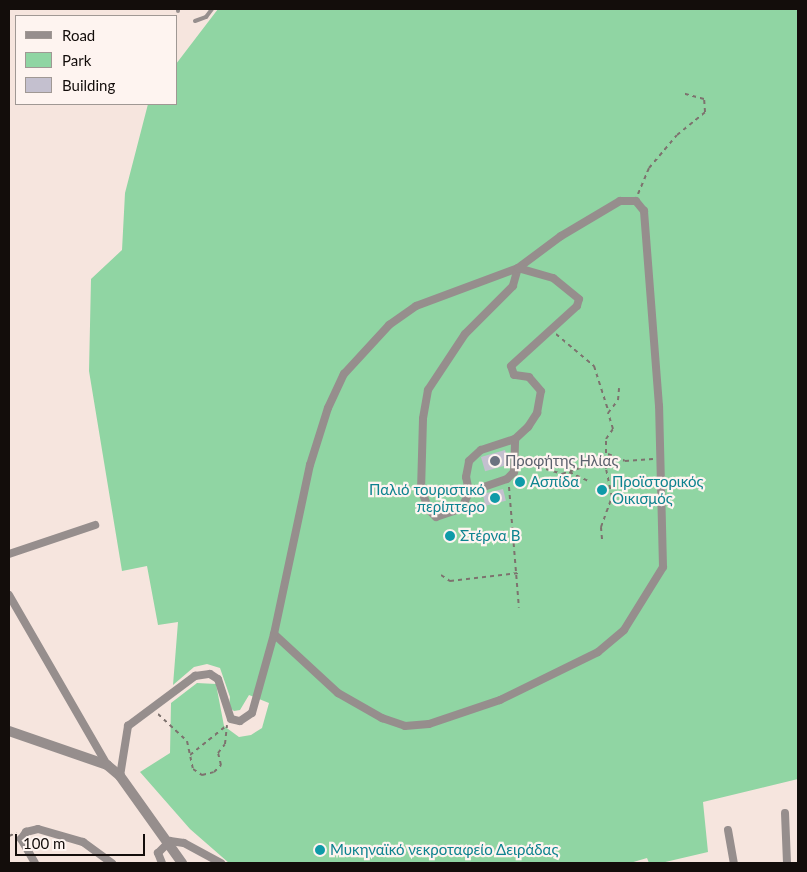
<!DOCTYPE html>
<html>
<head>
<meta charset="utf-8">
<style>
	body { margin:0 }
	#map { position:relative; width:807px; height:872px; overflow:hidden; background:#f6e5de; font-family:Lato,sans-serif }
	div>[style] { position:absolute }
	.green>* { inset:0; background:#90d5a3 }
	.building>* { inset:0; background:#c4c0cf; transform-origin:0 0 }
	.path>* { height:2px; margin-top:-1px; transform-origin:0; background:repeating-linear-gradient(90deg,#7d726e 0 4px,transparent 0 8px) }
	.service>* { height:4px; margin:-2px; padding:0 2px; transform-origin:2px; border-radius:2px; background:#968e8d }
	.minor>* { height:8px; margin:-4px; padding:0 4px; transform-origin:4px; border-radius:4px; background:#968e8d }
	.tertiary>* { height:10px; margin:-5px; padding:0 5px; transform-origin:5px; border-radius:5px; background:#968e8d }
	.dots>* { width:14px; height:14px; translate:-50% -50%; box-sizing:border-box; border:2px solid #fef4f0; border-radius:50% }
	span { translate:-50% -50%; white-space:nowrap; text-align:center; line-height:1.15; -webkit-text-stroke:4.5px #fef4f0; paint-order:stroke }
	.worship-label { font-size:15px; color:#5b616d }
	.left { translate:0 -50%; text-align:left }
	.culture-label { font-size:15px; color:#0d838f }
	.right { translate:-100% -50%; text-align:right }
	.frame { position:absolute; inset:0; border:10px solid #130d0b; pointer-events:none }
	.legend { position:absolute; left:15px; top:15px; width:162px; height:90px; box-sizing:border-box; background:#fef4f0; border:1px solid #a09894; margin:0; padding:6px 9px; list-style:none; font-size:15px; color:#130d0b }
	.legend li { display:flex; align-items:center; gap:10px; height:25px }
	.legend b { width:25px; border:1px solid #a09894 }
	.scale { position:absolute; left:15px; top:834px; width:130px; height:22px; box-sizing:border-box; border:2px solid #130d0b; border-top:0; padding-left:6px; font-size:15px; line-height:18px; white-space:nowrap; color:#130d0b; -webkit-text-stroke:4px #fef4f0; paint-order:stroke }
</style>
</head>
<body>
<div id="map">
	<div class="green">
		<div style="clip-path:polygon(218px 9px,798px 9px,798px 779px,703px 802px,708px 852px,661px 863px,649px 863px,647px 858px,630px 863px,229px 863px,190px 829px,140px 772px,170px 753px,171px 703px,197px 683px,216px 684px,224px 726px,239px 737px,251px 735px,262px 728px,269px 703px,249px 695px,240px 710px,234px 711px,229px 707px,230px 697px,220px 668px,207px 664px,194px 667px,173px 685px,178px 622px,158px 625px,147px 566px,122px 571px,89px 371px,91px 279px,122px 250px,125px 193px,148px 104px,176px 104px,176px 64px)"></div>
	</div>
	<div class="building">
		<div style="left:505px;top:450px;width:15px;height:25px;rotate:74deg"></div>
		<div style="left:503px;top:489px;width:12px;height:21px;rotate:76deg"></div>
	</div>
	<div class="path">
		<div style="left:638px;top:194px;width:28px;rotate:-67deg"></div>
		<div style="left:649px;top:168px;width:43px;rotate:-49.7deg"></div>
		<div style="left:677px;top:135px;width:36px;rotate:-39deg"></div>
		<div style="left:705px;top:112px;width:13px;rotate:-94deg"></div>
		<div style="left:704px;top:99px;width:23px;rotate:-165deg"></div>
		<div style="left:556px;top:334px;width:50px;rotate:40.1deg"></div>
		<div style="left:594px;top:366px;width:46px;rotate:72.3deg"></div>
		<div style="left:523px;top:462px;width:41px;rotate:17.1deg"></div>
		<div style="left:562px;top:474px;width:44px;rotate:-18.4deg"></div>
		<div style="left:604px;top:460px;width:7px;rotate:-56deg"></div>
		<div style="left:608px;top:454px;width:18px;rotate:22deg"></div>
		<div style="left:625px;top:461px;width:28px;rotate:-4deg"></div>
		<div style="left:569px;top:472px;width:21px;rotate:25deg"></div>
		<div style="left:509px;top:487px;width:121px;rotate:85.3deg"></div>
		<div style="left:602px;top:539px;width:12px;rotate:-95deg"></div>
		<div style="left:601px;top:527px;width:32px;rotate:-70deg"></div>
		<div style="left:612px;top:497px;width:29px;rotate:-102deg"></div>
		<div style="left:606px;top:469px;width:30px;rotate:-90deg"></div>
		<div style="left:606px;top:439px;width:12px;rotate:-55deg"></div>
		<div style="left:613px;top:429px;width:17px;rotate:-107deg"></div>
		<div style="left:608px;top:413px;width:16px;rotate:-52deg"></div>
		<div style="left:618px;top:400px;width:12px;rotate:-85deg"></div>
		<div style="left:441px;top:575px;width:11px;rotate:34deg"></div>
		<div style="left:450px;top:581px;width:69px;rotate:-6.6deg"></div>
		<div style="left:158px;top:714px;width:40px;rotate:43deg"></div>
		<div style="left:187px;top:741px;width:29px;rotate:78deg"></div>
		<div style="left:193px;top:769px;width:11px;rotate:34deg"></div>
		<div style="left:202px;top:775px;width:12px;rotate:-14deg"></div>
		<div style="left:214px;top:772px;width:10px;rotate:-45deg"></div>
		<div style="left:221px;top:765px;width:12px;rotate:-104deg"></div>
		<div style="left:218px;top:753px;width:11px;rotate:-52deg"></div>
		<div style="left:225px;top:744px;width:19px;rotate:-84deg"></div>
		<div style="left:190px;top:755px;width:46px;rotate:-38.9deg"></div>
		<div style="left:9px;top:836px;width:8px;rotate:-23deg"></div>
	</div>
	<div class="service">
		<div style="left:178px;top:9px;width:2px;rotate:90deg"></div>
		<div style="left:195px;top:21px;width:12px;rotate:-20deg"></div>
		<div style="left:206px;top:17px;width:10px;rotate:-53deg"></div>
	</div>
	<div class="minor">
		<div style="left:469px;top:492px;width:40px;rotate:-18.9deg"></div>
		<div style="left:507px;top:479px;width:10px;rotate:-45deg"></div>
		<div style="left:514px;top:472px;width:33px;rotate:-88deg"></div>
		<div style="left:9px;top:554px;width:91px;rotate:-18.6deg"></div>
		<div style="left:9px;top:595px;width:196px;rotate:60deg"></div>
		<div style="left:274px;top:634px;width:87px;rotate:42.7deg"></div>
		<div style="left:338px;top:693px;width:51px;rotate:29.6deg"></div>
		<div style="left:382px;top:718px;width:24px;rotate:19deg"></div>
		<div style="left:405px;top:726px;width:24px;rotate:-5deg"></div>
		<div style="left:429px;top:724px;width:75px;rotate:-18.7deg"></div>
		<div style="left:500px;top:700px;width:109px;rotate:-26.1deg"></div>
		<div style="left:598px;top:652px;width:34px;rotate:-40deg"></div>
		<div style="left:624px;top:630px;width:74px;rotate:-58.2deg"></div>
		<div style="left:663px;top:567px;width:161px;rotate:-91.4deg"></div>
		<div style="left:659px;top:406px;width:196px;rotate:-94.4deg"></div>
		<div style="left:644px;top:211px;width:13px;rotate:-129deg"></div>
		<div style="left:636px;top:201px;width:16px;rotate:180deg"></div>
		<div style="left:620px;top:201px;width:69px;rotate:149.3deg"></div>
		<div style="left:561px;top:236px;width:54px;rotate:143.3deg"></div>
		<div style="left:120px;top:776px;width:51px;rotate:-80.9deg"></div>
		<div style="left:128px;top:726px;width:84px;rotate:-36.7deg"></div>
		<div style="left:195px;top:676px;width:15px;rotate:-8deg"></div>
		<div style="left:210px;top:674px;width:9px;rotate:32deg"></div>
		<div style="left:218px;top:679px;width:42px;rotate:72deg"></div>
		<div style="left:231px;top:719px;width:9px;rotate:13deg"></div>
		<div style="left:240px;top:721px;width:14px;rotate:-34deg"></div>
		<div style="left:252px;top:713px;width:82px;rotate:-74.4deg"></div>
		<div style="left:274px;top:634px;width:173px;rotate:-78deg"></div>
		<div style="left:310px;top:465px;width:60px;rotate:-72.5deg"></div>
		<div style="left:328px;top:408px;width:38px;rotate:-65deg"></div>
		<div style="left:344px;top:374px;width:67px;rotate:-47.4deg"></div>
		<div style="left:389px;top:325px;width:33px;rotate:-35deg"></div>
		<div style="left:416px;top:306px;width:109px;rotate:-20.4deg"></div>
		<div style="left:518px;top:268px;width:19px;rotate:106deg"></div>
		<div style="left:513px;top:286px;width:68px;rotate:135deg"></div>
		<div style="left:465px;top:334px;width:67px;rotate:123.5deg"></div>
		<div style="left:428px;top:390px;width:29px;rotate:100deg"></div>
		<div style="left:423px;top:419px;width:70px;rotate:91.6deg"></div>
		<div style="left:421px;top:489px;width:22px;rotate:69deg"></div>
		<div style="left:429px;top:510px;width:10px;rotate:45deg"></div>
		<div style="left:436px;top:517px;width:28px;rotate:-19deg"></div>
		<div style="left:462px;top:508px;width:17px;rotate:-66deg"></div>
		<div style="left:469px;top:492px;width:15px;rotate:-101deg"></div>
		<div style="left:466px;top:477px;width:16px;rotate:-79deg"></div>
		<div style="left:469px;top:461px;width:16px;rotate:-43deg"></div>
		<div style="left:481px;top:450px;width:36px;rotate:-18deg"></div>
		<div style="left:515px;top:439px;width:18px;rotate:-43deg"></div>
		<div style="left:528px;top:427px;width:17px;rotate:-57deg"></div>
		<div style="left:537px;top:413px;width:22px;rotate:-80deg"></div>
		<div style="left:541px;top:391px;width:18px;rotate:-131deg"></div>
		<div style="left:529px;top:377px;width:15px;rotate:-172deg"></div>
		<div style="left:514px;top:375px;width:9px;rotate:-108deg"></div>
		<div style="left:511px;top:366px;width:89px;rotate:-42.3deg"></div>
		<div style="left:577px;top:306px;width:7px;rotate:-74deg"></div>
		<div style="left:579px;top:299px;width:33px;rotate:-141deg"></div>
		<div style="left:553px;top:278px;width:36px;rotate:-164deg"></div>
		<div style="left:785px;top:813px;width:50px;rotate:87.7deg"></div>
		<div style="left:728px;top:830px;width:34px;rotate:80deg"></div>
		<div style="left:35px;top:863px;width:28px;rotate:-120deg"></div>
		<div style="left:21px;top:839px;width:9px;rotate:-54deg"></div>
		<div style="left:26px;top:832px;width:12px;rotate:-14deg"></div>
		<div style="left:38px;top:829px;width:47px;rotate:16.1deg"></div>
		<div style="left:83px;top:842px;width:36px;rotate:36deg"></div>
		<div style="left:162px;top:863px;width:11px;rotate:-112deg"></div>
		<div style="left:158px;top:853px;width:17px;rotate:-45deg"></div>
		<div style="left:170px;top:841px;width:14px;rotate:8deg"></div>
		<div style="left:184px;top:843px;width:42px;rotate:28.4deg"></div>
	</div>
	<div class="tertiary">
		<div style="left:9px;top:731px;width:104px;rotate:19.1deg"></div>
		<div style="left:107px;top:765px;width:17px;rotate:40deg"></div>
		<div style="left:120px;top:776px;width:107px;rotate:54.5deg"></div>
	</div>
	<div class="dots">
		<div style="left:495px;top:461px;background:#6b7280"></div>
		<div style="left:520px;top:482px;background:#0f9aa8"></div>
		<div style="left:602px;top:490px;background:#0f9aa8"></div>
		<div style="left:495px;top:498px;background:#0f9aa8"></div>
		<div style="left:450px;top:536px;background:#0f9aa8"></div>
		<div style="left:320px;top:850px;background:#0f9aa8"></div>
	</div>
	<div class="worship-label">
		<span class="left" style="left:505px;top:461px">Προφήτης Ηλίας</span>
	</div>
	<div class="culture-label">
		<span class="left" style="left:612px;top:490px">Προϊστορικός<br>Οικισμός</span>
		<span class="left" style="left:530px;top:482px">Ασπίδα</span>
		<span class="right" style="left:485px;top:498px">Παλιό τουριστικό<br>περίπτερο</span>
		<span class="left" style="left:460px;top:536px">Στέρνα Β</span>
		<span class="left" style="left:330px;top:850px">Μυκηναϊκό νεκροταφείο Δειράδας</span>
	</div>
	<div class="frame"></div>
	<ul class="legend">
	<li><b style="height:6px;background:#968e8d"></b>Road</li>
	<li><b style="height:14px;background:#90d5a3"></b>Park</li>
	<li><b style="height:14px;background:#c4c0cf"></b>Building</li>
	</ul>
	<div class="scale">100 m</div>
</div>
</body>
</html>
